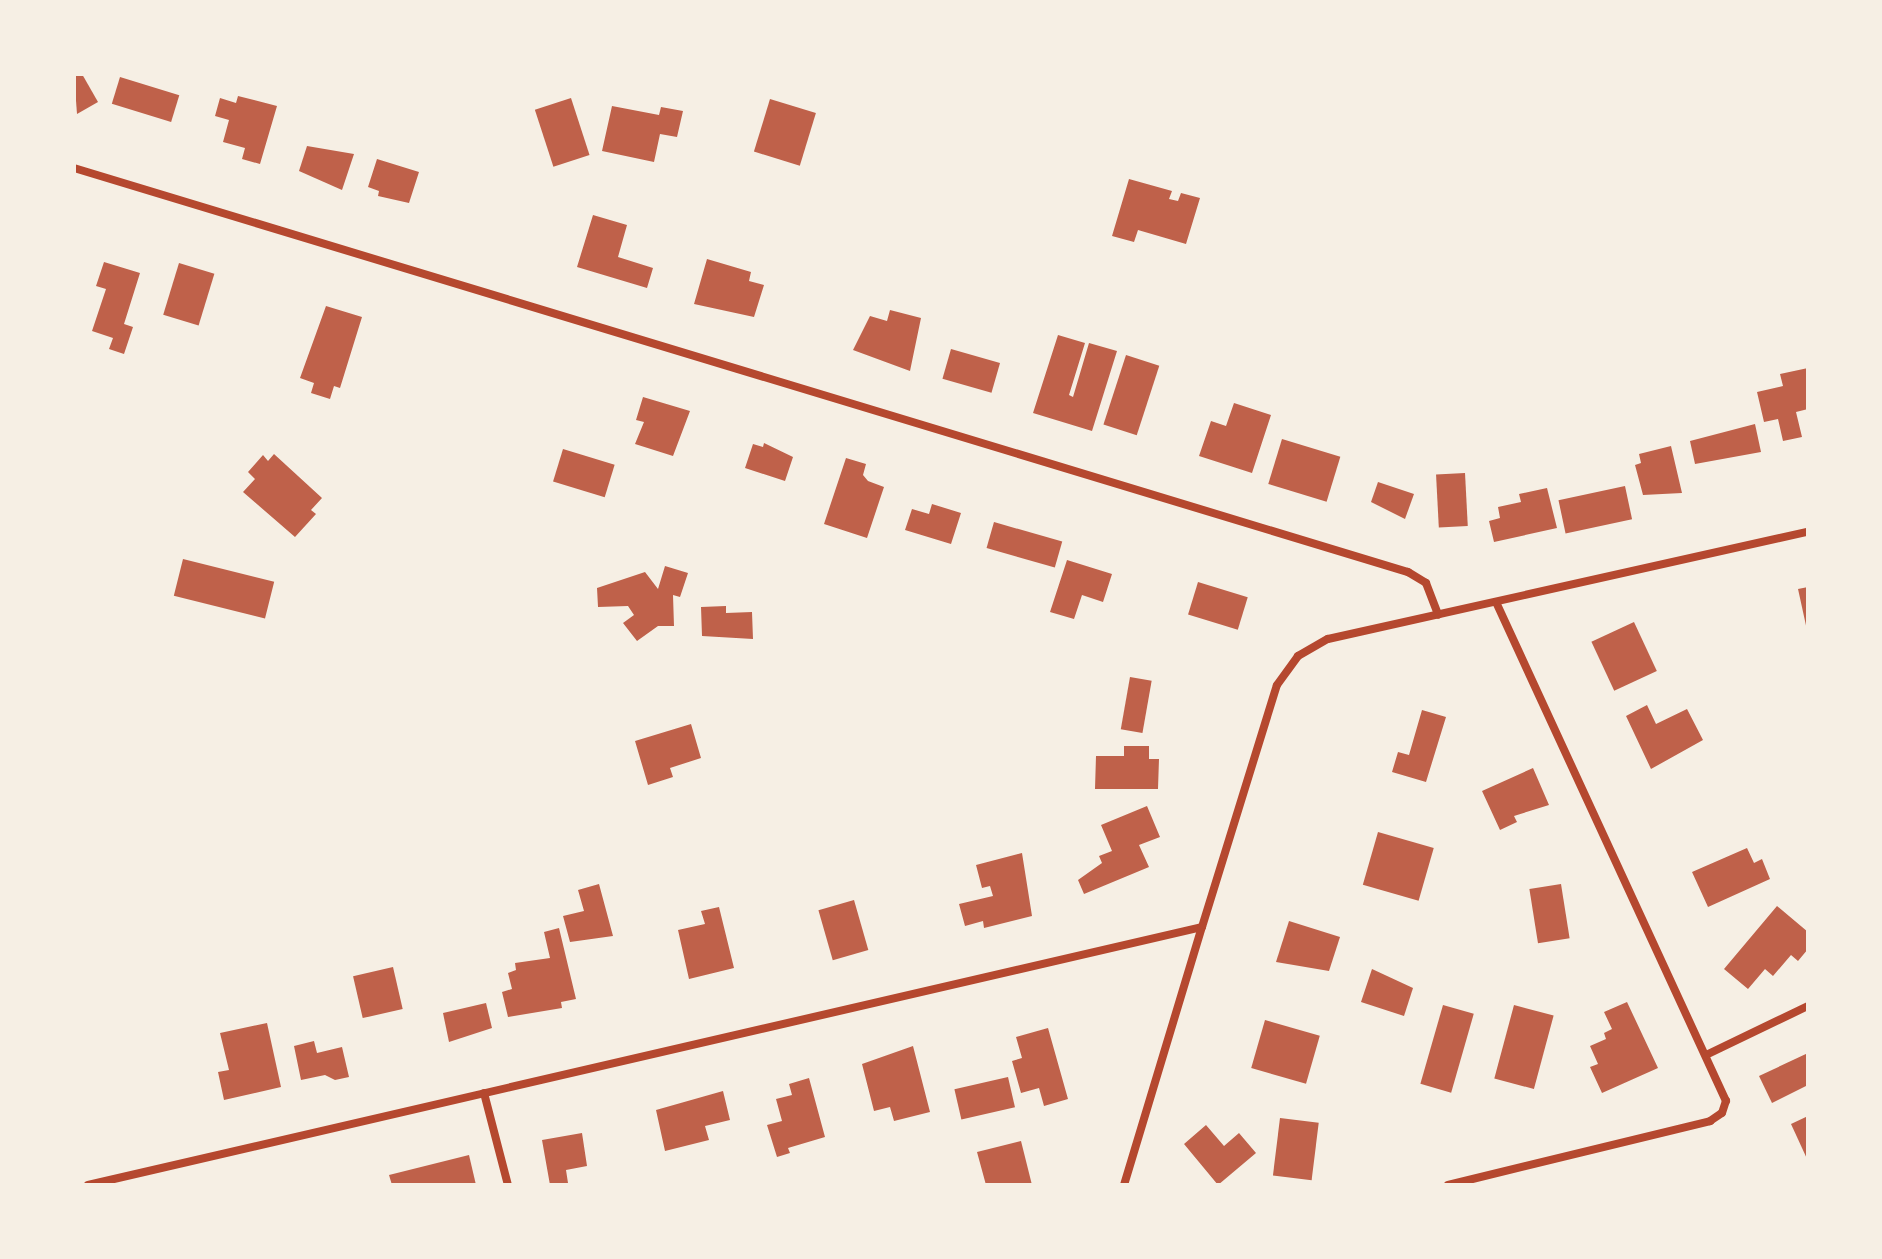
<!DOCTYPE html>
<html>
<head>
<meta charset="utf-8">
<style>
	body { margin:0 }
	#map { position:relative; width:1882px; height:1259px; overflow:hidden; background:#f6efe4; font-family:"Fira Sans",sans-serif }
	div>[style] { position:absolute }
	.building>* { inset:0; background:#bf614a; transform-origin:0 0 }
	.minor>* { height:8px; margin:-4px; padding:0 4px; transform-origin:4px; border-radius:4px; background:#b5482f }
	span { translate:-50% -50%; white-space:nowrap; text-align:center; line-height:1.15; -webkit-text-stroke:6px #f6efe4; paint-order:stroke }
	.frame { position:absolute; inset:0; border:76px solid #f6efe4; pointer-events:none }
</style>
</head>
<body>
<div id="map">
	<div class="building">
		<div style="clip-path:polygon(74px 74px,82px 74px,98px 102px,77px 114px)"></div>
		<div style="left:120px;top:77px;width:62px;height:28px;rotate:17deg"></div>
		<div style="clip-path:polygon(238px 96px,277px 106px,260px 164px,242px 159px,245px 148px,223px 142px,229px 120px,215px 116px,220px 98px,236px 103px)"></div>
		<div style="left:571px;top:98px;width:60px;height:38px;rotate:72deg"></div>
		<div style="left:770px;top:99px;width:48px;height:55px;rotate:17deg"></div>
		<div style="clip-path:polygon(612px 106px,659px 115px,661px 107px,683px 111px,677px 137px,660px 134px,654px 162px,602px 151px)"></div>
		<div style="clip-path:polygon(307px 146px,354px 154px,342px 190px,299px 171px)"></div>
		<div style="clip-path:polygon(377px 159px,419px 172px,409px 203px,378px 196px,379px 191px,368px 187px)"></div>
		<div style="clip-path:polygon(1129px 179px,1172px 191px,1169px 199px,1178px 201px,1181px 193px,1200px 198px,1186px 244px,1138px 230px,1134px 242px,1112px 236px)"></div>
		<div style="clip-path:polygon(593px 215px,627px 225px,618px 257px,653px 268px,647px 288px,577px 267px)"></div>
		<div style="clip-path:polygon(707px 259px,751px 272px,749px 281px,764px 285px,754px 317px,694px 304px)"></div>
		<div style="clip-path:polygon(104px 262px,140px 273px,124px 324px,133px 327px,124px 354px,109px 349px,113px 338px,92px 331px,106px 289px,96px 286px)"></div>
		<div style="left:179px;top:263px;width:37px;height:54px;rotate:17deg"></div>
		<div style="clip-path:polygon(326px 306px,362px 317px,340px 388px,334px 386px,330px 399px,311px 393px,314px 383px,300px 378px)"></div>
		<div style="clip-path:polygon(890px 310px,921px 318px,910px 371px,853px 350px,870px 316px,887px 321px)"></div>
		<div style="clip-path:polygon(1058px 335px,1085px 343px,1069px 395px,1073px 397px,1089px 343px,1117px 351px,1092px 431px,1033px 413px)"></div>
		<div style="left:951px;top:349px;width:51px;height:31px;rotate:16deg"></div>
		<div style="left:1126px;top:355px;width:35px;height:73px;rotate:18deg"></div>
		<div style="clip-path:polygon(1808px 368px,1808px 409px,1796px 412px,1802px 437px,1783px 441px,1778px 419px,1764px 422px,1757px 392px,1783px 386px,1780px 374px)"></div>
		<div style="clip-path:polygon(643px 397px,690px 411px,673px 456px,635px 444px,644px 422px,636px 420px)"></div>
		<div style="clip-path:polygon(1234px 403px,1271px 415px,1252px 473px,1199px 456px,1211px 421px,1226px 426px)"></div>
		<div style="clip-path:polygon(1755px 424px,1761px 452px,1695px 464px,1690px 441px)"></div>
		<div style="left:1282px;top:439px;width:61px;height:47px;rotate:17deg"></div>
		<div style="clip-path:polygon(764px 443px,793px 457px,785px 481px,745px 468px,753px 444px,763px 447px)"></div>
		<div style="clip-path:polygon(1671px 446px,1682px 493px,1643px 495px,1635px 465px,1641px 463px,1639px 454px)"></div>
		<div style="left:563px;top:449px;width:54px;height:34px;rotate:17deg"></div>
		<div style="clip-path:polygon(274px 454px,322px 498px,311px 510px,316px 514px,295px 537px,243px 492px,255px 479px,248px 472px,263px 455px,268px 461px)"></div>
		<div style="clip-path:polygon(846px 458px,866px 464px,863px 475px,868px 481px,884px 487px,867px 538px,824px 524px)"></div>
		<div style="left:1465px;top:473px;width:53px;height:29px;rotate:87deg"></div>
		<div style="clip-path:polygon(1378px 482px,1414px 494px,1405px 519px,1371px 502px)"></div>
		<div style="left:1625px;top:486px;width:34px;height:68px;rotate:78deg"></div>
		<div style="clip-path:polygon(1547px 488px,1557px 528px,1494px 542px,1489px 521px,1500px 518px,1498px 507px,1521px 502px,1519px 494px)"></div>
		<div style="clip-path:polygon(932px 504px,961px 513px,951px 544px,905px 530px,912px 509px,929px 514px)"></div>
		<div style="left:994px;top:522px;width:71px;height:27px;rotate:16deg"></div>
		<div style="left:183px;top:559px;width:94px;height:38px;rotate:14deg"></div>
		<div style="clip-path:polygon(1067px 560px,1112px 574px,1103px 602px,1082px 595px,1074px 619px,1050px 612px)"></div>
		<div style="clip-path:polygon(665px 566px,688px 573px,680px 597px,673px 595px,674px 626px,658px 626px,637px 641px,623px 623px,634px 615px,628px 606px,598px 607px,597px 588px,645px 572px,658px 589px)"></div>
		<div style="left:1198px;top:582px;width:52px;height:34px;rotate:17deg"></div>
		<div style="clip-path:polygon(1808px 587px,1808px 630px,1807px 630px,1798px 589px)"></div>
		<div style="clip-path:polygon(726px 606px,726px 613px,752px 612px,753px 639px,702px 636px,701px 607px)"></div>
		<div style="left:1634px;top:622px;width:54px;height:47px;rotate:65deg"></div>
		<div style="left:1130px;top:677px;width:22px;height:53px;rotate:10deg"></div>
		<div style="clip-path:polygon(1647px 705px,1656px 724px,1687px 709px,1703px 740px,1651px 769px,1626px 716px)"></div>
		<div style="clip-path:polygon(1422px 710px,1446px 717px,1426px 782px,1392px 772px,1398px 752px,1409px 755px)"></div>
		<div style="clip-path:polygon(691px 724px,701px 758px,670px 768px,673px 777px,648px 785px,635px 741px)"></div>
		<div style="clip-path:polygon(1124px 746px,1149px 746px,1149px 759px,1159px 759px,1158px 789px,1095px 789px,1096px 756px,1124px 756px)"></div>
		<div style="clip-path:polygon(1533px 768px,1549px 805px,1514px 816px,1517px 822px,1500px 830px,1482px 791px)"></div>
		<div style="clip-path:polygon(1147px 806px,1160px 837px,1139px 845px,1149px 867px,1084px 894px,1078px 880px,1102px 863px,1099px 856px,1112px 851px,1101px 825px)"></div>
		<div style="left:1378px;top:832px;width:58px;height:55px;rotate:16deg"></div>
		<div style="clip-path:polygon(1747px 848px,1754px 863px,1762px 859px,1770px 879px,1708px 907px,1692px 872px)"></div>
		<div style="clip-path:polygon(1022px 853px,1032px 916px,984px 928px,983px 921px,965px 926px,959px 904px,993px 896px,990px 886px,982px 888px,976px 865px)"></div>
		<div style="clip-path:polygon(599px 884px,613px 936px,570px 942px,563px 916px,584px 911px,578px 890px)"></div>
		<div style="left:1561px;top:884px;width:55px;height:32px;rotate:81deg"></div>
		<div style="left:854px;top:900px;width:52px;height:37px;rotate:74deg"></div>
		<div style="clip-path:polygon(1777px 906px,1808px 932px,1808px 949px,1798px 961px,1791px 955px,1773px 976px,1765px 969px,1748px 989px,1724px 969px)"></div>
		<div style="clip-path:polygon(719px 907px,734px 968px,689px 979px,678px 930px,705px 924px,701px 911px)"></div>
		<div style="clip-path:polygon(1289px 921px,1340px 937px,1329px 971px,1276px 962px)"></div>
		<div style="clip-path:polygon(559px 928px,576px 999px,561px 1002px,562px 1008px,508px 1017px,502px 992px,512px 989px,508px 973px,516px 970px,515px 963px,550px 958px,544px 932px)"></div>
		<div style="left:393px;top:967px;width:43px;height:41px;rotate:77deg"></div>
		<div style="clip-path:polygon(1372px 969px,1413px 988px,1404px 1016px,1361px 1002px)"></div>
		<div style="clip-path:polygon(1627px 1002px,1658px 1068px,1602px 1093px,1590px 1067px,1598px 1064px,1590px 1046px,1606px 1039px,1604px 1033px,1612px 1029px,1604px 1012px)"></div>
		<div style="clip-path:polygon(486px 1003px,492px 1028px,449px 1042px,443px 1013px)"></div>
		<div style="left:1443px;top:1005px;width:32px;height:82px;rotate:16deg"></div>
		<div style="left:1514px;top:1005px;width:41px;height:76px;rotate:15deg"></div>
		<div style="left:1265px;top:1020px;width:57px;height:50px;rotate:16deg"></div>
		<div style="clip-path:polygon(267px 1023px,281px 1087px,224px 1100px,218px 1072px,229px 1070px,220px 1033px)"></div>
		<div style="clip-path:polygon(1048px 1028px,1068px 1099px,1044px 1106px,1039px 1088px,1021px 1093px,1012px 1061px,1022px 1058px,1016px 1037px)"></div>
		<div style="clip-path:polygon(314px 1041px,317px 1053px,342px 1047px,349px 1077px,335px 1080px,325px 1075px,301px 1080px,294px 1046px)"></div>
		<div style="clip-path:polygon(913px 1046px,930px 1112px,894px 1121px,890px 1107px,874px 1111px,862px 1064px)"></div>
		<div style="clip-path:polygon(1808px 1053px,1808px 1085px,1772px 1103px,1759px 1076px)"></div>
		<div style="left:1008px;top:1077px;width:31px;height:55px;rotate:77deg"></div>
		<div style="clip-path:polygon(809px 1078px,825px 1137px,788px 1148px,790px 1153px,777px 1157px,767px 1125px,782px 1121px,776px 1099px,792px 1095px,789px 1084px)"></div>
		<div style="clip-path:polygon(723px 1091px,730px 1120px,705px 1126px,709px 1140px,665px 1151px,656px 1110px)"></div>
		<div style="clip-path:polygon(1808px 1116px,1808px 1161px,1791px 1124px)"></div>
		<div style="left:1280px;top:1118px;width:39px;height:58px;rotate:7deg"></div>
		<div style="clip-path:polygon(1206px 1125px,1224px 1146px,1239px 1133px,1256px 1153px,1218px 1185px,1184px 1144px)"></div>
		<div style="clip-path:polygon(582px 1133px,587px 1166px,566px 1170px,568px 1183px,550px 1185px,542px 1140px)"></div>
		<div style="clip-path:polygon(1021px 1141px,1032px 1185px,986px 1185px,977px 1152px)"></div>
		<div style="clip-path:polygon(469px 1155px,476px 1185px,392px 1185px,389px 1175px)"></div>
	</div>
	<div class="minor">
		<div style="left:74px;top:168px;width:1394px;rotate:16.85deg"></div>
		<div style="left:1408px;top:572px;width:21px;rotate:31deg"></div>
		<div style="left:1426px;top:583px;width:34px;rotate:69deg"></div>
		<div style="left:1706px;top:1055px;width:113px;rotate:-25.7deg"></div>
		<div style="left:484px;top:1093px;width:95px;rotate:75.4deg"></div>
		<div style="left:88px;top:1185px;width:1143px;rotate:-13.04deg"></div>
		<div style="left:1202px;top:927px;width:253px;rotate:-72.8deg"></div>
		<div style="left:1277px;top:685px;width:36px;rotate:-54deg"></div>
		<div style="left:1298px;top:656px;width:34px;rotate:-30deg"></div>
		<div style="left:1328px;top:639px;width:492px;rotate:-12.6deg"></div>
		<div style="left:1124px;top:1185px;width:270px;rotate:-73.2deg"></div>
		<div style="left:1448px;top:1185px;width:270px;rotate:-13.7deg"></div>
		<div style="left:1710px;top:1121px;width:14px;rotate:-34deg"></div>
		<div style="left:1722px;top:1113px;width:13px;rotate:-72deg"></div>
		<div style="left:1726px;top:1101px;width:549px;rotate:-114.75deg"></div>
	</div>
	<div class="frame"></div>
</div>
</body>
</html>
